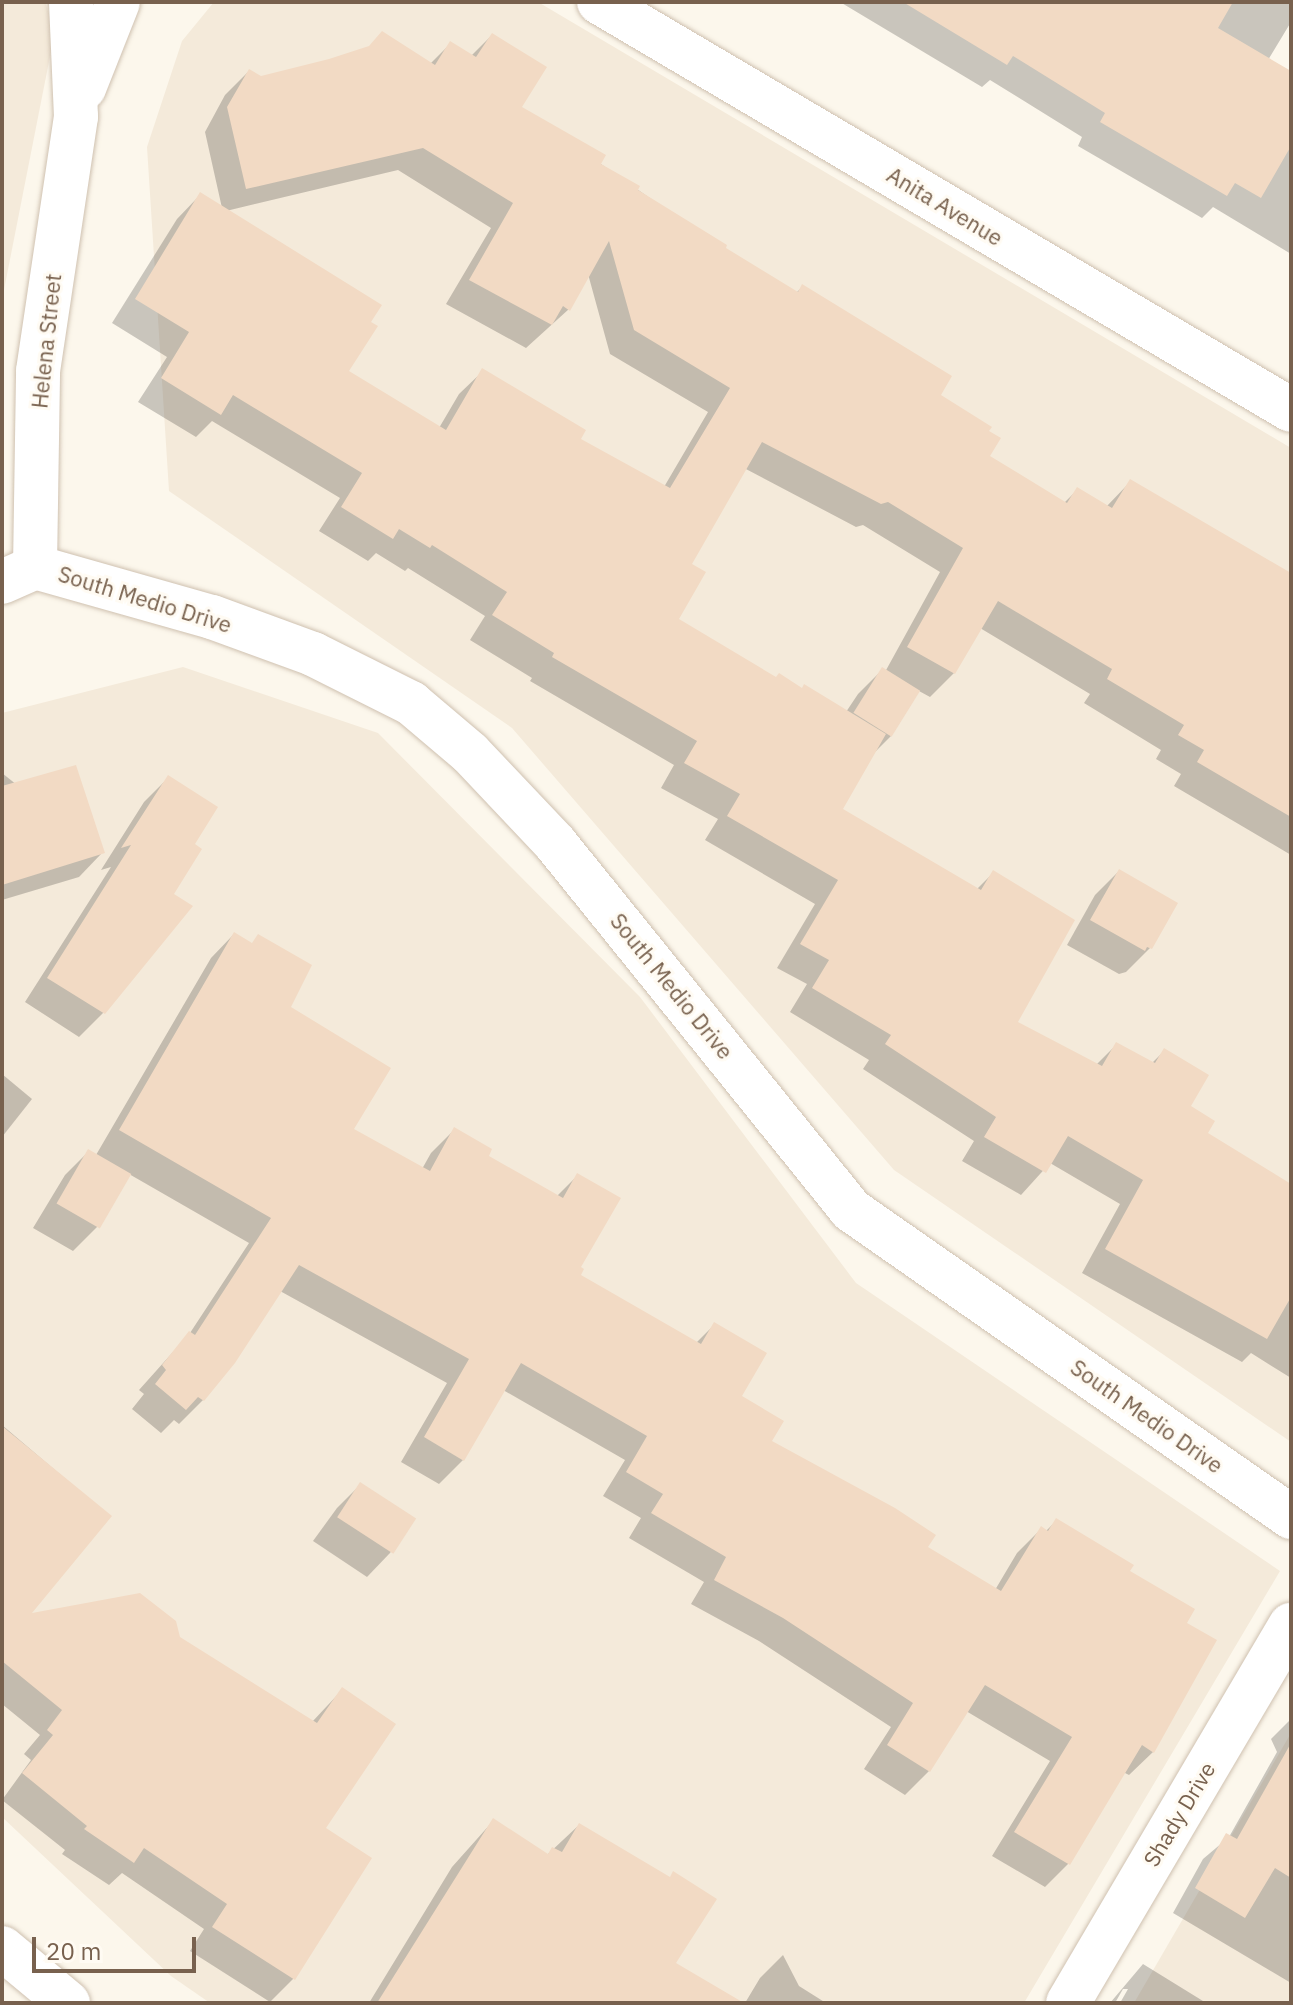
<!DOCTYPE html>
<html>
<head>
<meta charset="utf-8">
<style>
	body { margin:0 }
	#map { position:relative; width:1293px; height:2005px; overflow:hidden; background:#fcf7ec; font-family:"IBM Plex Sans",sans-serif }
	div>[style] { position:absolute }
	.residential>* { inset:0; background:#f4eada }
	.shadow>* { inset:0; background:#0003 }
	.building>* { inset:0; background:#f2dac4; transform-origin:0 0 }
	.roads { filter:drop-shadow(0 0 2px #cfc1b0) drop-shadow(0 0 2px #cfc1b0) }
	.minor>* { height:44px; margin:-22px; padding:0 22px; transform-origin:22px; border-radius:22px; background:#fff }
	span { translate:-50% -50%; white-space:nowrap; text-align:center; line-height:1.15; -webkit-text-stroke:6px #fffbf3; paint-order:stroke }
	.street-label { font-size:22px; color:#78614e }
	.frame { position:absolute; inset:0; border:4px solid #78614e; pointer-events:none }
	.scale { position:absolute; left:32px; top:1937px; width:164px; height:36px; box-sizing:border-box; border:4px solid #78614e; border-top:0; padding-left:10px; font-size:24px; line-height:28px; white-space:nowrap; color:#78614e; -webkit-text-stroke:6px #fffbf3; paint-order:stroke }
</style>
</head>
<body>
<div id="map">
	<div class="residential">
		<div style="clip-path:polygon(2px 2px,45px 2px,55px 31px,2px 300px)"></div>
		<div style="clip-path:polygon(214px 2px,538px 2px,1291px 448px,1291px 1442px,894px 1170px,512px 728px,169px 491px,147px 147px,182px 41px)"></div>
		<div style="clip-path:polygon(183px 667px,378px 733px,640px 997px,856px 1283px,1280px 1571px,1024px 2003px,210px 2003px,171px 1976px,2px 1817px,2px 713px)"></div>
		<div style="clip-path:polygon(1291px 1733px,1291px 2003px,1134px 2003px)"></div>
	</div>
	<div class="shadow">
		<div style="clip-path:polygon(840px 2px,1291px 2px,1291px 22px,1268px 60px,1291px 73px,1291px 254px,1213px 207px,1202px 218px,1078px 146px,1082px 137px,990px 80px,982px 87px)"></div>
		<div style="clip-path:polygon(evenodd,492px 35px,519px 107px,723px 249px,796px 293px,802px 287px,938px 396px,987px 457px,1064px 503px,1077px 490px,1106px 507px,1131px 481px,1291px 576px,1291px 855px,1174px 786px,1181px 774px,1156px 759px,1161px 750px,1084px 703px,1090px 694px,980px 628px,954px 673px,930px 697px,919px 691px,891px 736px,871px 756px,840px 810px,976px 890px,993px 873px,1015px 1023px,1096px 1065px,1117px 1044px,1151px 1064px,1164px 1051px,1188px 1106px,1205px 1135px,1291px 1185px,1291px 1378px,1251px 1353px,1242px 1362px,1082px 1273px,1120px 1204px,1050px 1163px,1021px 1195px,962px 1161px,974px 1141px,863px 1069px,869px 1060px,790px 1012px,807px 984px,777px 968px,815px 904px,705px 840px,718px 819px,661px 788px,674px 765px,530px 681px,532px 678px,470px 640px,485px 616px,408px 568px,405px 571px,376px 553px,368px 561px,319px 531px,340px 498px,212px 421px,196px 437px,138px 402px,167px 357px,112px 323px,177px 219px,200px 195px,222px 208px,205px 132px,225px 95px,249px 71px,261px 78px,430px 64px,450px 44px,471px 56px,492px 35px,398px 170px,491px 228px,446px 304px,526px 348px,569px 309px,588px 274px,610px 354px,708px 412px,664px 487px,578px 439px,483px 371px,459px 394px,439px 428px,346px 372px,369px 322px,226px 211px,398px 170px,492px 35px,744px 468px,856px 527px,863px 525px,940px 572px,885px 672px,882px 670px,858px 694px,846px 712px,775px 679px,676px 619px,689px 565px,744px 468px)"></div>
		<div style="clip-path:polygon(2px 773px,102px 853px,79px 877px,2px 900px)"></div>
		<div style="clip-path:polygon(168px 778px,192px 845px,103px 1013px,79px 1037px,25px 1002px,111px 867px,101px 870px,144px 802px)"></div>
		<div style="clip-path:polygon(1119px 871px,1150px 948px,1126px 972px,1119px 974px,1067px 945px,1095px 895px)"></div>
		<div style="clip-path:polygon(234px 934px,288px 1008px,351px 1129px,422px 1169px,431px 1153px,454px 1130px,486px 1157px,557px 1196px,578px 1175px,578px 1276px,696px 1343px,714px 1325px,739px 1397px,769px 1442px,926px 1548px,995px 1590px,1017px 1553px,1041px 1529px,1045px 1532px,1056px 1521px,1127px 1572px,1185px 1624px,1153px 1752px,1129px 1775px,1123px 1772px,1068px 1864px,1045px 1887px,992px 1856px,1050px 1761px,966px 1711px,929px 1771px,905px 1795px,864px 1769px,891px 1727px,759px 1641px,691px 1604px,704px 1582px,629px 1538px,641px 1518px,603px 1496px,625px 1460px,503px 1390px,463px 1460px,439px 1484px,401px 1462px,447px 1383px,280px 1291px,203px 1400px,179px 1424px,174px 1420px,161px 1433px,132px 1409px,144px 1394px,139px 1390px,190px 1333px,249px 1243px,129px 1174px,97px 1227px,73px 1251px,33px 1228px,65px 1175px,89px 1151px,96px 1155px,211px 958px)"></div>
		<div style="clip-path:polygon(2px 1074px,32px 1099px,2px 1137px)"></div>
		<div style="clip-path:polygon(2px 1425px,109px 1516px,27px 1616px,178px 1638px,312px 1722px,342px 1690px,323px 1828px,293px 1979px,270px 2002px,190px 1951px,204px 1929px,122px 1873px,109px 1885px,62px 1854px,65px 1850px,2px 1800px,31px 1760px,24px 1754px,40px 1735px,2px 1704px)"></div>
		<div style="clip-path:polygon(361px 1484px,413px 1519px,390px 1553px,367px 1577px,313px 1541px,337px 1508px)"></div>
		<div style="clip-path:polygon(1291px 1719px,1291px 1983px,1173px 1913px,1203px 1859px,1229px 1837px,1277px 1752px,1271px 1739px)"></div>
		<div style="clip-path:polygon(493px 1821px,547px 1855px,579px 1825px,673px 1964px,740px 2003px,369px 2003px,452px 1867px)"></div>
		<div style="clip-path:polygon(783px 1955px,799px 1986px,826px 2003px,745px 2003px,760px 1978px)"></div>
		<div style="clip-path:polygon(1143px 1964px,1203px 2001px,1201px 2003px,1120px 2003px,1128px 1989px,1123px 1989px,1115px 2003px,1110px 2003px)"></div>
	</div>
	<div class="building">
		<div style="clip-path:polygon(903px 2px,1233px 2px,1218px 28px,1291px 71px,1291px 146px,1261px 198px,1235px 183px,1227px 196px,1100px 122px,1105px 113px,1013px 56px,1007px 65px)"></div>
		<div style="clip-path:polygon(382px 31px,435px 65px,450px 41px,476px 57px,492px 33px,547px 67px,522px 107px,606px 155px,601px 164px,640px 186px,638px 190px,727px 245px,726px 248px,798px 292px,802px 284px,952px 376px,941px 395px,992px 427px,989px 431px,1001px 438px,990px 456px,1067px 503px,1077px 487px,1112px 508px,1130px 479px,1291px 573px,1291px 817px,1197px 762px,1204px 750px,1178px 735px,1184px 725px,1107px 679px,1112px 669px,998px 601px,955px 674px,907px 647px,963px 548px,888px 502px,881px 504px,762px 442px,692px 564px,706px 572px,679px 619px,776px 677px,779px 673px,802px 688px,804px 684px,886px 734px,843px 809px,981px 890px,993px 870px,1075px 920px,1018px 1022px,1102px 1066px,1116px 1042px,1155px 1063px,1164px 1048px,1209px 1075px,1191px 1106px,1215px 1121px,1208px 1133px,1291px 1184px,1291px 1297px,1267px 1339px,1105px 1249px,1143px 1180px,1068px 1136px,1046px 1173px,984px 1137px,996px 1117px,885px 1044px,891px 1035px,812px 988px,829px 960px,800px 944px,838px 880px,727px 816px,740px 794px,684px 763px,697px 741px,552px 657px,554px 653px,492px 615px,507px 592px,432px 545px,430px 548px,399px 529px,393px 539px,341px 507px,362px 473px,233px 395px,221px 415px,161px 378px,189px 332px,135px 299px,200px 192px,382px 305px,371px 322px,378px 326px,349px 371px,446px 430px,482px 368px,586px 430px,581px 439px,670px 488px,730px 388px,634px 330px,609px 241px,570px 311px,563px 306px,552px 325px,469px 280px,513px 203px,423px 148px,246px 189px,227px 107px,249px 69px,261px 76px,329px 59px,369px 46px)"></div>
		<div style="left:882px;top:667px;width:45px;height:54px;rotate:32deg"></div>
		<div style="clip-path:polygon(76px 765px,105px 853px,2px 885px,2px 786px)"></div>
		<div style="clip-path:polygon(168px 775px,218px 807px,195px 844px,202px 849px,174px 894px,193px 906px,105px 1014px,47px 978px,131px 845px,121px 848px)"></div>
		<div style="clip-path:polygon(1119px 869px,1178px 903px,1152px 949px,1147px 947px,1145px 951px,1090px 920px)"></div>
		<div style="clip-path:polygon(234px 932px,252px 943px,258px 934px,312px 965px,291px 1007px,391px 1068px,354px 1129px,430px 1171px,454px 1127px,492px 1149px,489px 1156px,563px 1198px,577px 1173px,621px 1198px,581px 1267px,584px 1269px,581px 1275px,701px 1344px,714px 1322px,767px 1353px,742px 1396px,784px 1421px,772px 1441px,895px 1508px,936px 1535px,928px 1547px,1001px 1591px,1041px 1526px,1048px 1531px,1056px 1518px,1134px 1565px,1130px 1571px,1195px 1609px,1187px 1623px,1217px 1640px,1154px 1753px,1142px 1745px,1070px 1865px,1014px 1832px,1072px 1737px,985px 1685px,930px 1772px,887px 1745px,913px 1703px,783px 1618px,714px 1580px,726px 1557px,651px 1513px,663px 1494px,626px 1472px,647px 1436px,521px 1363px,464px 1461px,424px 1437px,469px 1359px,299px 1265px,235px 1363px,204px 1401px,198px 1397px,186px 1410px,155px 1384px,166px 1370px,162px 1365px,189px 1331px,195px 1335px,271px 1218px,119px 1130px)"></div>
		<div style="left:88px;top:1149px;width:50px;height:63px;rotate:30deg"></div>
		<div style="clip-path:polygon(2px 1426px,112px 1516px,32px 1613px,140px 1593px,176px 1621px,180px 1637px,317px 1723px,342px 1687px,396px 1724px,326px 1828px,372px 1858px,295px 1980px,212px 1927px,227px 1904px,144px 1848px,134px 1863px,84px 1829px,87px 1826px,22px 1773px,53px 1735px,47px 1730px,62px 1710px,2px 1661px)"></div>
		<div style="left:360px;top:1482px;width:67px;height:42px;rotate:33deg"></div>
		<div style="clip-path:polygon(1291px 1743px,1291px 1878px,1275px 1868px,1245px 1918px,1195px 1888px,1226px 1833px,1237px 1839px)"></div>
		<div style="clip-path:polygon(493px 1818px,548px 1854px,552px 1847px,562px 1852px,579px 1823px,670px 1877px,673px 1871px,717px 1899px,676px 1963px,744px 2003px,377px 2003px)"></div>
	</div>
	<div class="roads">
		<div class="minor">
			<div style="left:599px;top:2px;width:803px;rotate:30.52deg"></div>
			<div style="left:84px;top:88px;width:92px;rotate:-68.4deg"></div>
			<div style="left:35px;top:567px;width:196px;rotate:-89.1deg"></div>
			<div style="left:38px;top:371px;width:257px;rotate:-81.5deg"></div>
			<div style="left:76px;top:117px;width:115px;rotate:-92.5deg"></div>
			<div style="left:2px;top:582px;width:36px;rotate:-24deg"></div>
			<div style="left:35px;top:567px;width:184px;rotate:15.8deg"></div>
			<div style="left:212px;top:617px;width:108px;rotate:20.1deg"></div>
			<div style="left:313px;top:654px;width:110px;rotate:26.6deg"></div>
			<div style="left:411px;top:703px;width:77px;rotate:40.3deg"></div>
			<div style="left:470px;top:753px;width:124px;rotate:46.6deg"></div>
			<div style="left:555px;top:843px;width:471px;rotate:51.1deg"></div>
			<div style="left:851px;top:1210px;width:537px;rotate:34.9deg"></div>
			<div style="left:2px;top:1948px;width:86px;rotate:39.8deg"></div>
			<div style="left:1068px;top:2003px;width:439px;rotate:-59.5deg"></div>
		</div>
	</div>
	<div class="street-label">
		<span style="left:945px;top:206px;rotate:31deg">Anita Avenue</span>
		<span style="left:46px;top:341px;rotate:-84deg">Helena Street</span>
		<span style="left:145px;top:599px;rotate:17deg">South Medio Drive</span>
		<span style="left:672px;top:986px;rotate:51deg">South Medio Drive</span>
		<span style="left:1147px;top:1416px;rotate:35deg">South Medio Drive</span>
		<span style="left:1179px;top:1814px;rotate:-59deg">Shady Drive</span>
	</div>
	<div class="frame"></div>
	<div class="scale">20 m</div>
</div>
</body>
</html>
